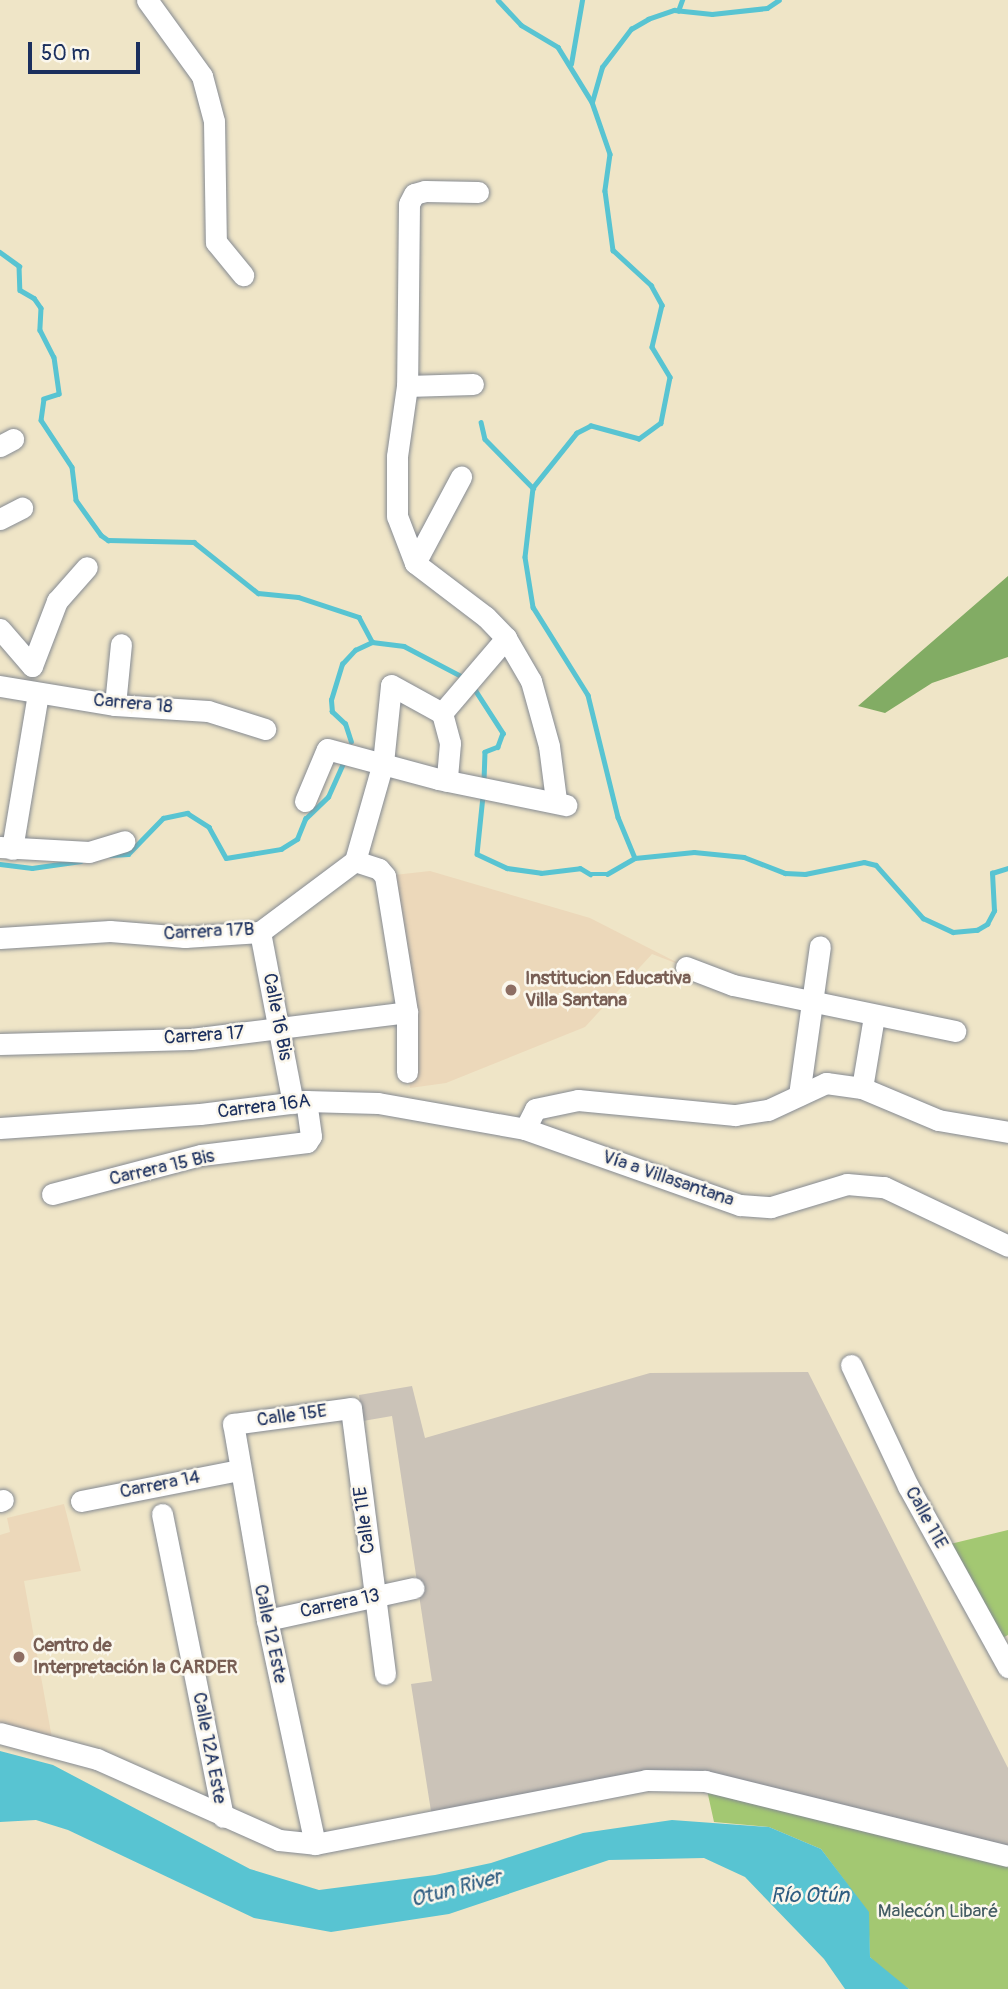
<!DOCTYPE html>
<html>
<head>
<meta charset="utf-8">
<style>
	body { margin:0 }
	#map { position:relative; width:1008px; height:1989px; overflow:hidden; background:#efe5c7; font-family:Pangolin,sans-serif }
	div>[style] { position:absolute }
	.built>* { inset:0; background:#ecd8ba }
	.industrial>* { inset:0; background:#cbc3b8 }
	.green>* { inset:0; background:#a3c872 }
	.forest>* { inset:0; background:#82ac64 }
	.water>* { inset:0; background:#58c4d2 }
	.stream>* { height:4.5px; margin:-2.25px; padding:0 2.25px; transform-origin:2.25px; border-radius:2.25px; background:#58c4d2 }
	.roads { filter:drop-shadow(0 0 2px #858a92) drop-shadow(0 0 2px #858a92) }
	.minor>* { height:21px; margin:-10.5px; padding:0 10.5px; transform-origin:10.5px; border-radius:10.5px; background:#fff }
	.dots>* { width:19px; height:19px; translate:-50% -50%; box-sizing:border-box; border:4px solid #fbf7ec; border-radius:50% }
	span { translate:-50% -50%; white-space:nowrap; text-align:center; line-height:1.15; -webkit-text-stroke:5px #fbf7ec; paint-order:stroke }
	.street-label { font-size:19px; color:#1b2f5e }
	.education-label { font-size:19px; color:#785e54; font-weight:700 }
	.left { translate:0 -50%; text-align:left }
	.park-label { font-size:19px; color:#445d64 }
	.water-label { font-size:21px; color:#2d5c81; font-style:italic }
	.scale { position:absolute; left:28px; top:42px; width:112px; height:32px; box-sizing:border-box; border:4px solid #1b2f5e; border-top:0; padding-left:9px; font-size:21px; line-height:24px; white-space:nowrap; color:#1b2f5e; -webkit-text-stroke:5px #fbf7ec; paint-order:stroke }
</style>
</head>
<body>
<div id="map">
	<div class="built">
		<div style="clip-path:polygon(430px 871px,590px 918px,686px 967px,652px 954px,585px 1027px,446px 1083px,410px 1088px,385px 876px)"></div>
		<div style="clip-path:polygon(64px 1504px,81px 1571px,24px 1581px,53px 1744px,0 1733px,0 1535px,10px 1532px,7px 1518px)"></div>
	</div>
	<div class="industrial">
		<div style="clip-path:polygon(808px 1372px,1008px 1768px,1008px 1856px,705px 1781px,433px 1824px,411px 1684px,432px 1681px,392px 1416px,363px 1421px,359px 1395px,412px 1386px,425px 1438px,650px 1373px)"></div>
	</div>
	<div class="green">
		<div style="clip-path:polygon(1008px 1530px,1008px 1635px,995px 1642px,942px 1546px)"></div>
		<div style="clip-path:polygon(705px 1781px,1008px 1856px,1008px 1989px,909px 1989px,889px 1977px,870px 1957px,868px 1912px,821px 1849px,769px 1827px,714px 1822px)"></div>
	</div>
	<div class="forest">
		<div style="clip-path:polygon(1008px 576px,1008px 657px,932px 683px,885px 713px,858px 706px)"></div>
	</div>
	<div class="water">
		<div style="clip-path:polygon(0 1751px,53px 1765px,250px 1869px,319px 1890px,435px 1875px,491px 1863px,583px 1833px,672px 1820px,769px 1827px,821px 1849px,869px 1912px,870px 1957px,909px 1989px,845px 1989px,824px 1959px,745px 1877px,704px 1858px,609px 1860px,449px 1914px,331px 1932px,254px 1918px,68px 1830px,36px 1820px,0 1822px)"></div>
	</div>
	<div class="stream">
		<div style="left:498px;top:0;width:34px;rotate:47deg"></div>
		<div style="left:521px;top:25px;width:43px;rotate:30.7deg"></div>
		<div style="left:558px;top:47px;width:65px;rotate:58.3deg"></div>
		<div style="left:592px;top:102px;width:55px;rotate:70.9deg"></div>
		<div style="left:610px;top:154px;width:37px;rotate:98deg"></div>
		<div style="left:605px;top:191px;width:60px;rotate:82.3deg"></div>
		<div style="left:613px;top:250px;width:52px;rotate:42.6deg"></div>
		<div style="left:651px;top:285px;width:23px;rotate:61deg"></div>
		<div style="left:662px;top:305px;width:43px;rotate:103.4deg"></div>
		<div style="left:652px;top:347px;width:35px;rotate:59deg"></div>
		<div style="left:670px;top:377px;width:47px;rotate:101.1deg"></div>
		<div style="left:661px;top:423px;width:27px;rotate:144deg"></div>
		<div style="left:639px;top:439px;width:50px;rotate:-164.8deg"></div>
		<div style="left:591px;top:426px;width:16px;rotate:153deg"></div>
		<div style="left:577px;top:433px;width:70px;rotate:128.7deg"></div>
		<div style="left:533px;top:488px;width:69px;rotate:96.6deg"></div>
		<div style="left:525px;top:557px;width:51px;rotate:80.9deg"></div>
		<div style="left:533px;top:607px;width:104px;rotate:58deg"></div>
		<div style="left:588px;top:695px;width:126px;rotate:76.2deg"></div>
		<div style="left:618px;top:817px;width:44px;rotate:67.5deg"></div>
		<div style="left:678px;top:11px;width:12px;rotate:-70deg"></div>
		<div style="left:571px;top:64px;width:65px;rotate:-80.2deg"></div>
		<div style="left:592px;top:102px;width:36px;rotate:-74deg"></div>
		<div style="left:602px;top:67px;width:48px;rotate:-52.7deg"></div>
		<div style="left:631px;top:29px;width:20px;rotate:-30deg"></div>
		<div style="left:648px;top:19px;width:28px;rotate:-19deg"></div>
		<div style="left:674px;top:10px;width:38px;rotate:6deg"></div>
		<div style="left:712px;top:14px;width:55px;rotate:-6.2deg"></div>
		<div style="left:767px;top:8px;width:14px;rotate:-34deg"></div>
		<div style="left:0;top:252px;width:24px;rotate:36deg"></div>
		<div style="left:19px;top:266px;width:24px;rotate:88deg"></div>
		<div style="left:20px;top:290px;width:16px;rotate:30deg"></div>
		<div style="left:34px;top:298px;width:12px;rotate:55deg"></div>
		<div style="left:41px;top:308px;width:22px;rotate:93deg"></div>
		<div style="left:40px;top:330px;width:30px;rotate:63deg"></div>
		<div style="left:54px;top:357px;width:37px;rotate:82deg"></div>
		<div style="left:59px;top:394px;width:16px;rotate:162deg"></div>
		<div style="left:44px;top:399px;width:21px;rotate:98deg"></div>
		<div style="left:41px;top:420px;width:56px;rotate:56.6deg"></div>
		<div style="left:72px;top:467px;width:33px;rotate:83deg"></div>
		<div style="left:76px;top:500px;width:43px;rotate:54.5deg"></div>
		<div style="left:101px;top:535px;width:9px;rotate:36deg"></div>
		<div style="left:108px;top:540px;width:86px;rotate:1.3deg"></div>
		<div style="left:194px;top:542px;width:82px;rotate:38.6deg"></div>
		<div style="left:258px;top:593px;width:40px;rotate:5.7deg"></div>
		<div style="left:298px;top:597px;width:64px;rotate:18.2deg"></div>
		<div style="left:359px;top:617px;width:27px;rotate:62deg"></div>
		<div style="left:481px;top:422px;width:17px;rotate:77deg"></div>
		<div style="left:485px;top:439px;width:69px;rotate:45.6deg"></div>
		<div style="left:474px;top:688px;width:54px;rotate:57.2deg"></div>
		<div style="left:503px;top:733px;width:15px;rotate:110deg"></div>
		<div style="left:498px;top:747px;width:14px;rotate:159deg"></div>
		<div style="left:485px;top:752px;width:32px;rotate:92deg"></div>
		<div style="left:351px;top:742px;width:19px;rotate:-108deg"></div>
		<div style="left:345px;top:724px;width:18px;rotate:-137deg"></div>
		<div style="left:332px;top:712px;width:12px;rotate:-95deg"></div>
		<div style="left:331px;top:700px;width:38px;rotate:-73deg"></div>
		<div style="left:342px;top:664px;width:19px;rotate:-47deg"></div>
		<div style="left:355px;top:650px;width:19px;rotate:-25deg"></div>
		<div style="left:372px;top:642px;width:32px;rotate:7deg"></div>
		<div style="left:404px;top:646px;width:67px;rotate:27.7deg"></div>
		<div style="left:483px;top:796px;width:58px;rotate:95.9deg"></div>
		<div style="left:477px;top:854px;width:33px;rotate:25deg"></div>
		<div style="left:507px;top:868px;width:34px;rotate:8deg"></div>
		<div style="left:541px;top:873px;width:39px;rotate:-7deg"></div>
		<div style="left:580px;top:868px;width:12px;rotate:31deg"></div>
		<div style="left:590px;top:874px;width:17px"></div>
		<div style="left:607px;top:874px;width:32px;rotate:-30deg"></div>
		<div style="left:635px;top:858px;width:59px;rotate:-5.8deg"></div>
		<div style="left:694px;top:852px;width:50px;rotate:5.7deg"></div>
		<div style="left:744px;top:857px;width:44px;rotate:21.3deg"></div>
		<div style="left:785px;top:873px;width:20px;rotate:3deg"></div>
		<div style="left:805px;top:874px;width:60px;rotate:-11.5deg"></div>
		<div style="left:864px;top:862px;width:12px;rotate:14deg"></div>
		<div style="left:876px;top:865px;width:71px;rotate:48.4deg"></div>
		<div style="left:923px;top:918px;width:33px;rotate:25deg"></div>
		<div style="left:953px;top:932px;width:24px;rotate:-5deg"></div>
		<div style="left:977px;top:930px;width:12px;rotate:-31deg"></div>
		<div style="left:987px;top:924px;width:15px;rotate:-62deg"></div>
		<div style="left:994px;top:911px;width:38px;rotate:-93deg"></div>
		<div style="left:992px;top:873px;width:17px;rotate:-17deg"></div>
		<div style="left:110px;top:855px;width:18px;rotate:-3deg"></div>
		<div style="left:128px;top:854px;width:50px;rotate:-45.8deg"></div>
		<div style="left:163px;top:818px;width:25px;rotate:-12deg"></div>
		<div style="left:187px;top:813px;width:26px;rotate:32deg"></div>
		<div style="left:209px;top:827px;width:35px;rotate:61deg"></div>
		<div style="left:226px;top:858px;width:56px;rotate:-9.3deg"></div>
		<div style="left:281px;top:849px;width:19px;rotate:-32deg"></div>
		<div style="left:297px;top:839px;width:22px;rotate:-68deg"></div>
		<div style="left:305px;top:819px;width:32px;rotate:-44deg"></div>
		<div style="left:328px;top:797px;width:42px;rotate:-65.9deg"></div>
		<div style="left:0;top:864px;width:32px;rotate:7deg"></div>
		<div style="left:32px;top:868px;width:49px;rotate:-8.1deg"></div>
	</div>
	<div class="roads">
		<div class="minor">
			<div style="left:147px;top:0;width:94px;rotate:54.1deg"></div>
			<div style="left:202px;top:76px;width:47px;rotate:75.1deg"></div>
			<div style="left:214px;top:121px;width:121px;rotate:89.1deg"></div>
			<div style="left:216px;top:242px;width:43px;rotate:50.7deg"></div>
			<div style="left:478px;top:192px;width:53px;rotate:-178.9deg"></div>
			<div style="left:425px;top:191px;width:11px;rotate:165deg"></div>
			<div style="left:414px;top:194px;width:11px;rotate:117deg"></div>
			<div style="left:409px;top:204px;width:182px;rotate:90.6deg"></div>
			<div style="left:407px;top:386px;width:71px;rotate:98.1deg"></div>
			<div style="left:397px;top:456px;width:60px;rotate:90deg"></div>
			<div style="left:397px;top:516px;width:50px;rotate:69deg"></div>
			<div style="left:415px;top:563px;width:89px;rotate:37.3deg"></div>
			<div style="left:486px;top:617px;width:29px;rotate:46deg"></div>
			<div style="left:506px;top:638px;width:50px;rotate:59.8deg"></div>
			<div style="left:531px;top:681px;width:67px;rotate:74.5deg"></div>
			<div style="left:549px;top:746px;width:54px;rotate:82.6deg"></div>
			<div style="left:407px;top:386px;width:66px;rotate:-1.7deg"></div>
			<div style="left:0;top:446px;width:15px;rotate:-28deg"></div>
			<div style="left:0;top:519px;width:25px;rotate:-27deg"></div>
			<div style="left:415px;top:563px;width:98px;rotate:-61.9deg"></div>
			<div style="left:0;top:629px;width:49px;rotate:49.1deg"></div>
			<div style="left:32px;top:666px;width:70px;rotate:-69deg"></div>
			<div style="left:57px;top:601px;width:45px;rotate:-48.6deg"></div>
			<div style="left:0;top:686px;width:117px;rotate:9.4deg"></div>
			<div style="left:115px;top:705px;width:93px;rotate:3.7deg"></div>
			<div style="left:208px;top:711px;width:60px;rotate:17.5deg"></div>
			<div style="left:115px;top:705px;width:61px;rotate:-84.4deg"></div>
			<div style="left:442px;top:713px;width:99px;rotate:-49.5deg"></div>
			<div style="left:305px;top:801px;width:56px;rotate:-67.1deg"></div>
			<div style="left:327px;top:749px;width:115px;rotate:15.1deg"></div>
			<div style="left:438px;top:779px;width:131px;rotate:11.5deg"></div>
			<div style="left:0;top:847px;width:89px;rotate:3.2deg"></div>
			<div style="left:89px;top:852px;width:37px;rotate:-17deg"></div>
			<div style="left:12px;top:849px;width:157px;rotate:-80.5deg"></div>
			<div style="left:355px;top:861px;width:102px;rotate:-74.1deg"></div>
			<div style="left:383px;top:763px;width:78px;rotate:-84.1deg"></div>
			<div style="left:391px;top:685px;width:58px;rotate:28.8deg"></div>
			<div style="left:442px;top:713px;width:31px;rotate:75deg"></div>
			<div style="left:450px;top:743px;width:38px;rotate:95deg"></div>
			<div style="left:355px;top:861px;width:25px;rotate:18deg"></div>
			<div style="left:379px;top:869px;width:9px;rotate:49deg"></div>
			<div style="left:385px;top:876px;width:138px;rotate:80.8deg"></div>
			<div style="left:407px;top:1012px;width:60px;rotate:90deg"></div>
			<div style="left:260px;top:932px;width:174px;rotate:79.1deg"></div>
			<div style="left:0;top:938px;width:110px;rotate:-3.6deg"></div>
			<div style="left:110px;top:931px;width:75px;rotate:4.6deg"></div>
			<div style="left:185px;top:937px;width:75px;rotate:-3.8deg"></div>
			<div style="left:260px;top:932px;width:119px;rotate:-36.8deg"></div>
			<div style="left:686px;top:967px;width:50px;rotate:21deg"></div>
			<div style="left:733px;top:985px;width:227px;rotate:11.7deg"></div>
			<div style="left:0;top:1044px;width:191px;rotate:-1.5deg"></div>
			<div style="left:191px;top:1039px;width:218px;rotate:-7.1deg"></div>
			<div style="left:862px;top:1088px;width:73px;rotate:-80.5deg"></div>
			<div style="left:799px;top:1095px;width:150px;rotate:-82deg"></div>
			<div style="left:0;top:1128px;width:200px;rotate:-4deg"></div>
			<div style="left:200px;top:1114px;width:107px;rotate:-7deg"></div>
			<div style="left:306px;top:1101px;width:72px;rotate:1.6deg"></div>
			<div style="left:378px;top:1103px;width:149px;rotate:10deg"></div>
			<div style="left:525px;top:1129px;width:228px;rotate:19.5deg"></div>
			<div style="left:740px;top:1205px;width:31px;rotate:4deg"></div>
			<div style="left:771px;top:1207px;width:79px;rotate:-16.8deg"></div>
			<div style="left:847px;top:1184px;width:37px;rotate:5deg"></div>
			<div style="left:884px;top:1187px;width:137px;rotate:25.4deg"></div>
			<div style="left:525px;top:1129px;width:22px;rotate:-63deg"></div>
			<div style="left:535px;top:1109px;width:44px;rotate:-11.8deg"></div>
			<div style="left:578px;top:1100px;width:158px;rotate:5.5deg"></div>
			<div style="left:735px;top:1115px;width:33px;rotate:-9deg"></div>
			<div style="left:768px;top:1110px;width:64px;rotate:-25deg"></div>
			<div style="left:826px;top:1083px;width:36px;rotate:8deg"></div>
			<div style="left:862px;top:1088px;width:82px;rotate:22.8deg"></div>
			<div style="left:938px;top:1120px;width:71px;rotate:9.7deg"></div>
			<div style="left:52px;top:1194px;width:154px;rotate:-14.7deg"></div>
			<div style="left:201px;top:1155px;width:107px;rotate:-7deg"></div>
			<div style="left:307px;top:1142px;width:7px;rotate:-56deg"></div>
			<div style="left:311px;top:1136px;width:35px;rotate:-98deg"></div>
			<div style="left:851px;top:1365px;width:134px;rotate:64.8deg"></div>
			<div style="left:908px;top:1486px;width:207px;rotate:61.1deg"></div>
			<div style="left:0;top:1501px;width:3px;rotate:-18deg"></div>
			<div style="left:81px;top:1501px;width:161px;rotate:-11.1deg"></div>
			<div style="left:162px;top:1514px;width:309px;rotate:78.6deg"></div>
			<div style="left:267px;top:1620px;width:150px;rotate:-12.3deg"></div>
			<div style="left:0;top:1733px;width:100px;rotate:15deg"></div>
			<div style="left:97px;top:1759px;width:199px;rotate:24deg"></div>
			<div style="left:279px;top:1840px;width:36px;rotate:6deg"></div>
			<div style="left:315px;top:1844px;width:337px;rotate:-10.9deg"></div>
			<div style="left:646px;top:1780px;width:59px;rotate:1deg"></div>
			<div style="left:705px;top:1781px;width:312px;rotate:13.9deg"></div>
			<div style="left:315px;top:1844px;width:229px;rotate:-102.1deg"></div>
			<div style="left:267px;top:1620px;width:199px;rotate:-99.8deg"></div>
			<div style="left:233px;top:1424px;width:119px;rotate:-7.7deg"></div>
			<div style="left:351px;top:1408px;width:268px;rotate:82.7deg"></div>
		</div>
	</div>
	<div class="dots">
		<div style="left:511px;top:990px;background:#8d6e63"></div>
		<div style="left:19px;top:1657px;background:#8d6e63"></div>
	</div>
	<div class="street-label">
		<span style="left:133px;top:704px;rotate:5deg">Carrera 18</span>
		<span style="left:209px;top:932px;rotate:-3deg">Carrera 17B</span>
		<span style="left:277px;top:1017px;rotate:79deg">Calle 16 Bis</span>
		<span style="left:204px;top:1036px;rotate:-4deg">Carrera 17</span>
		<span style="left:264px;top:1107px;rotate:-7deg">Carrera 16A</span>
		<span style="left:162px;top:1168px;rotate:-13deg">Carrera 15 Bis</span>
		<span style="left:668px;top:1179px;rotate:19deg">Vía a Villasantana</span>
		<span style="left:292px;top:1416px;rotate:-8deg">Calle 15E</span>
		<span style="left:160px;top:1485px;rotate:-11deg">Carrera 14</span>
		<span style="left:926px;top:1518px;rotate:61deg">Calle 11E</span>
		<span style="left:365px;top:1520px;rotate:-97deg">Calle 11E</span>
		<span style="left:340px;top:1604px;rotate:-12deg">Carrera 13</span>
		<span style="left:270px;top:1634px;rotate:78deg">Calle 12 Este</span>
		<span style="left:209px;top:1748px;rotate:79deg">Calle 12A Este</span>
	</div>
	<div class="education-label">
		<span class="left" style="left:525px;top:990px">Institucion Educativa<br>Villa Santana</span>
		<span class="left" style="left:33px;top:1657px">Centro de<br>Interpretación la CARDER</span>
	</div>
	<div class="park-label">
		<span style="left:938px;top:1912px">Malecón Libaré</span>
	</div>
	<div class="water-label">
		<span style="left:456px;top:1889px;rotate:-15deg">Otun River</span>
		<span style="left:810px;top:1896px">Río Otún</span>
	</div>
	<div class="scale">50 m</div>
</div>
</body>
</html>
